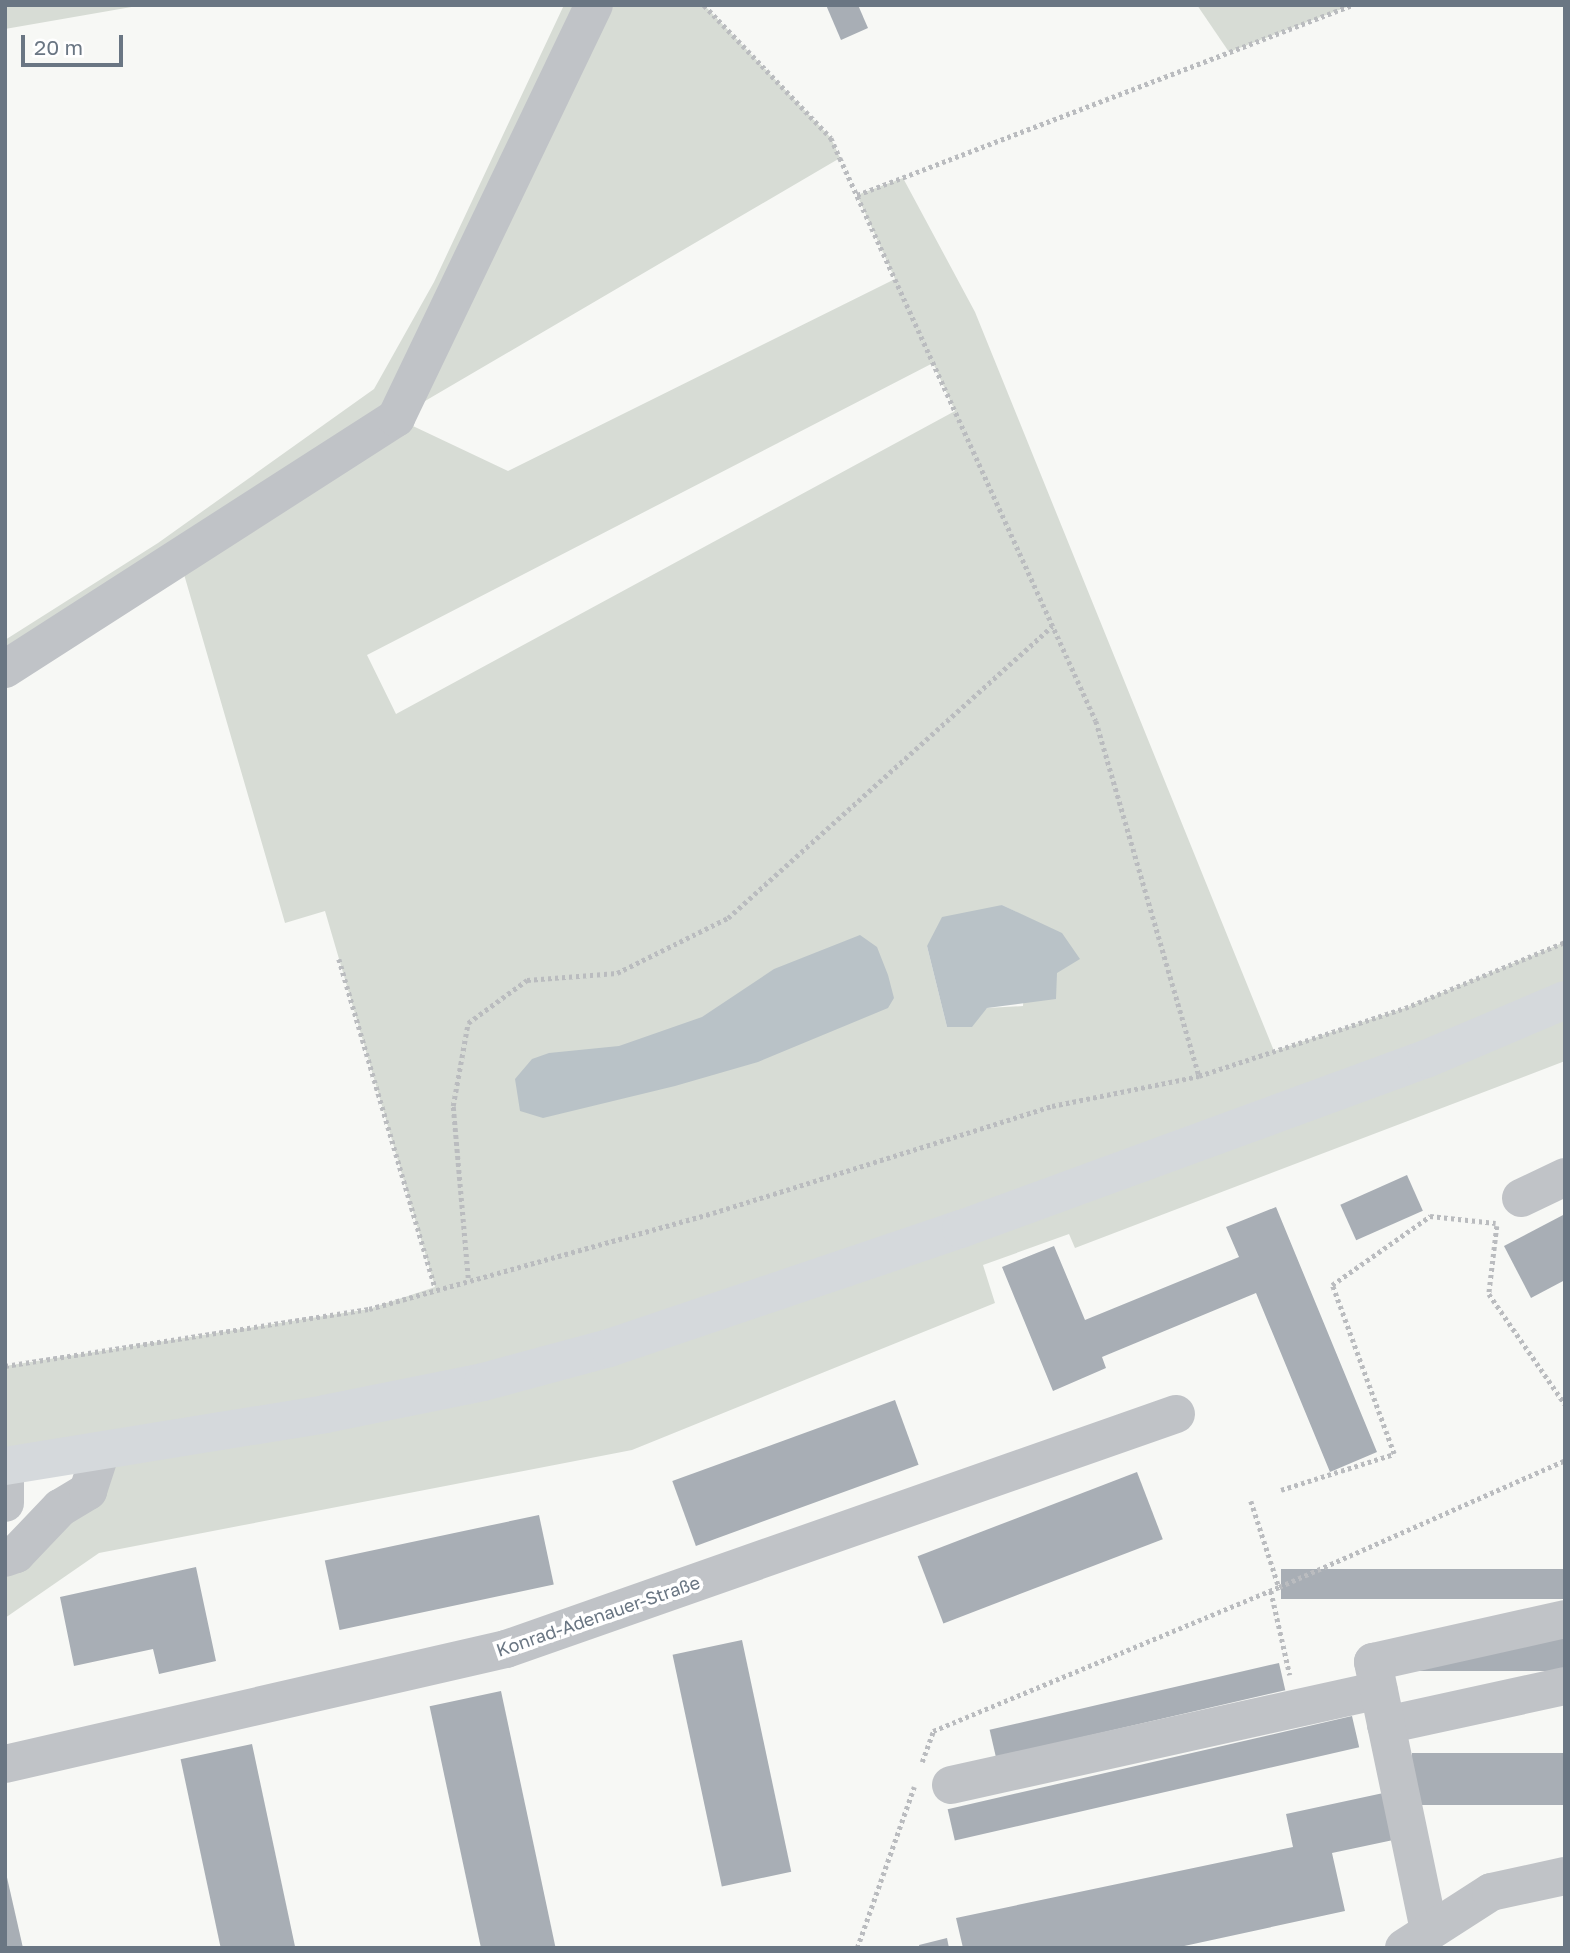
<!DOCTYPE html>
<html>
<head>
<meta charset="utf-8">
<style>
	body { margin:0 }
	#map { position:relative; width:1570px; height:1953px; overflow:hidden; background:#f7f8f5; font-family:"Golos Text",sans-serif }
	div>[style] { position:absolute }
	.green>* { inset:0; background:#d7dcd5 }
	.water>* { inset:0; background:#b9c2c7 }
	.building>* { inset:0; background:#a8aeb5; transform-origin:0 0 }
	.path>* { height:4.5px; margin-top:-2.25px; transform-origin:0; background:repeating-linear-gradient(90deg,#babcbf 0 3.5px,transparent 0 7px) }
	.minor>* { height:38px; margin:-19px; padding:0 19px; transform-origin:19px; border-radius:19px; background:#c0c3c7 }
	.major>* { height:38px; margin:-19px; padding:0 19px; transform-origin:19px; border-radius:19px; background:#d5d9dc }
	span { translate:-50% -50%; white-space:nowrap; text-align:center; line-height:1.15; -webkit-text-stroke:7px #fff; paint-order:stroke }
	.street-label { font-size:18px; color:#6a7683 }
	.frame { position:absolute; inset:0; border:7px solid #6a7683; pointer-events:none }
	.scale { position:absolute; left:21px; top:35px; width:102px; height:32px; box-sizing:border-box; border:4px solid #6a7683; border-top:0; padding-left:9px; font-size:21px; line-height:24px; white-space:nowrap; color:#6a7683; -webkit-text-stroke:5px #fff; paint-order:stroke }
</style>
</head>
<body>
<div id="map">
	<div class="green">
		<div style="clip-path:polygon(5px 5px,143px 5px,5px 29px)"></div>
		<div style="clip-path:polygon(evenodd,564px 5px,704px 5px,831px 138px,840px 158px,396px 418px,508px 471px,895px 279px,857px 195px,903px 178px,975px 312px,1274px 1051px,1405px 1008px,1565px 942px,1565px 1061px,1075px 1248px,1069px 1234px,983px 1265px,995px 1303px,632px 1450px,99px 1553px,5px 1618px,5px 1558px,101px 1452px,5px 1466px,5px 1366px,369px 1309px,435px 1287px,325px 911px,285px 923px,179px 557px,5px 668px,5px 640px,158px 543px,374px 389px,434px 282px,564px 5px,933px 363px,955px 411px,396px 714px,367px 655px,933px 363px,564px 5px,1002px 905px,1028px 918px,1023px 1006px,987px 1008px,947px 1027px,927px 946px,1002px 905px)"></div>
		<div style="clip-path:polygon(1197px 5px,1352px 5px,1229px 52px)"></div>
	</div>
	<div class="water">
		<div style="clip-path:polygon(1002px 905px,1062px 933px,1080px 959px,1057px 973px,1056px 999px,987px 1008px,972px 1027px,947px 1027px,927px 946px,942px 917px)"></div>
		<div style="clip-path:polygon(860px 935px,877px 947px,888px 975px,894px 998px,888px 1008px,758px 1062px,675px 1086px,543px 1118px,520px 1111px,515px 1079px,532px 1059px,549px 1053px,619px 1046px,702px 1017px,774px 969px)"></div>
	</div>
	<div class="building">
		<div style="clip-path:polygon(826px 5px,858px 5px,868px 28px,841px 40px)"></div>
		<div style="left:1407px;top:1175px;width:39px;height:73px;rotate:66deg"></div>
		<div style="clip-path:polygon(1276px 1207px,1377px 1452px,1330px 1472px,1256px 1293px,1102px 1357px,1106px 1368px,1053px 1391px,1002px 1267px,1054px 1246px,1085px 1320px,1239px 1257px,1226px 1227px)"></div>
		<div style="clip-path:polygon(1565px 1214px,1565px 1280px,1531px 1298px,1504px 1246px)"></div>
		<div style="left:895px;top:1400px;width:69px;height:237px;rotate:70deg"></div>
		<div style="left:1137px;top:1472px;width:72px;height:235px;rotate:69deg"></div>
		<div style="left:539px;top:1515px;width:71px;height:219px;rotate:78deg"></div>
		<div style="clip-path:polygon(196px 1567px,216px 1661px,159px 1674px,153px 1649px,74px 1666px,60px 1597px)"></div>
		<div style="left:1565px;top:1569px;width:30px;height:284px;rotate:90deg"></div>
		<div style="left:1565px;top:1639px;width:32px;height:176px;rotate:90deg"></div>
		<div style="left:742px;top:1640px;width:237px;height:71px;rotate:78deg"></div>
		<div style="left:1279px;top:1663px;width:28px;height:297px;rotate:77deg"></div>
		<div style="left:501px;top:1691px;width:263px;height:73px;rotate:78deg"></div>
		<div style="left:1352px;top:1716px;width:32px;height:415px;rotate:77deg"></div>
		<div style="left:252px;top:1744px;width:209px;height:73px;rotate:78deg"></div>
		<div style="left:1565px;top:1753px;width:52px;height:153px;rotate:90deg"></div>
		<div style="clip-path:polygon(1388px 1792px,1398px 1839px,1332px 1853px,1345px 1911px,1175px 1948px,963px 1948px,956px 1918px,1293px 1847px,1286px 1814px)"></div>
		<div style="clip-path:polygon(5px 1873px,6px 1873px,23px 1948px,5px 1948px)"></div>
		<div style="clip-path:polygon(947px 1938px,949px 1948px,920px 1948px,919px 1945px)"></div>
	</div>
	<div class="path">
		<div style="left:704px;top:5px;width:184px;rotate:46.3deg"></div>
		<div style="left:831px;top:138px;width:22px;rotate:66deg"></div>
		<div style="left:840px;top:158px;width:618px;rotate:65.55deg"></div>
		<div style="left:1096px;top:721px;width:370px;rotate:73.8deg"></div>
		<div style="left:857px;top:195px;width:530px;rotate:-21deg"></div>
		<div style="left:339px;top:959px;width:342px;rotate:73.7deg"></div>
		<div style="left:1497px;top:1226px;width:68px;rotate:96.7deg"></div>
		<div style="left:1489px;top:1294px;width:134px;rotate:55.4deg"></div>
		<div style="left:468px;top:1278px;width:173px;rotate:-95deg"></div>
		<div style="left:453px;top:1106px;width:84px;rotate:-79.8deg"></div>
		<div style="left:468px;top:1023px;width:73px;rotate:-36.1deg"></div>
		<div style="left:527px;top:980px;width:90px;rotate:-4.4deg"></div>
		<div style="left:617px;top:973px;width:124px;rotate:-26.4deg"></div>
		<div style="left:728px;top:918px;width:436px;rotate:-42deg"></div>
		<div style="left:5px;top:1366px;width:368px;rotate:-8.9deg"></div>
		<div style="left:369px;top:1309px;width:357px;rotate:-15.6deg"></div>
		<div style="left:713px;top:1213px;width:355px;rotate:-17.5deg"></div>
		<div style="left:1052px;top:1106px;width:150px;rotate:-11.5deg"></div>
		<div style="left:1199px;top:1076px;width:217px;rotate:-18.3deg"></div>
		<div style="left:1405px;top:1008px;width:173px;rotate:-22.4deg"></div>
		<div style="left:1281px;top:1490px;width:119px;rotate:-17.7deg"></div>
		<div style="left:1394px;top:1454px;width:180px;rotate:-110.1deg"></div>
		<div style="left:1332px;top:1285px;width:120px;rotate:-35.1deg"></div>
		<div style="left:1430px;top:1216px;width:66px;rotate:6.1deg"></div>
		<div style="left:1251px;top:1501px;width:90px;rotate:72deg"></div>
		<div style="left:1271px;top:1591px;width:86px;rotate:77.3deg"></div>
		<div style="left:922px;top:1762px;width:33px;rotate:-70deg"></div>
		<div style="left:933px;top:1731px;width:375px;rotate:-22.6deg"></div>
		<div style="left:1279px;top:1587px;width:313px;rotate:-23.9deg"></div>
		<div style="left:857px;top:1948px;width:171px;rotate:-70.5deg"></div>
	</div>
	<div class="minor">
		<div style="left:5px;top:669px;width:465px;rotate:-32.7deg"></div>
		<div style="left:396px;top:418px;width:458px;rotate:-64.4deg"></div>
		<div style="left:1521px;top:1198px;width:49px;rotate:-25.5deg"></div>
		<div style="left:5px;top:1479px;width:24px;rotate:90deg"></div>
		<div style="left:5px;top:1558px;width:12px;rotate:-20deg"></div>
		<div style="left:16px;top:1554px;width:64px;rotate:-46.3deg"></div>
		<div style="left:60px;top:1508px;width:33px;rotate:-31deg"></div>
		<div style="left:88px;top:1491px;width:42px;rotate:-72deg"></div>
		<div style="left:1386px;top:1725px;width:183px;rotate:-12.3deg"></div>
		<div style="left:5px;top:1764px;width:514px;rotate:-12.93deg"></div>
		<div style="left:506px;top:1649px;width:710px;rotate:-19.33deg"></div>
		<div style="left:951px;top:1785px;width:438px;rotate:-12.5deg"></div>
		<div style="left:1429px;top:1930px;width:274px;rotate:-101.8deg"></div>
		<div style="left:1373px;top:1662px;width:197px;rotate:-12.6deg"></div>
		<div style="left:1404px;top:1948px;width:103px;rotate:-32.8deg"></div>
		<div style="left:1491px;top:1892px;width:76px;rotate:-12.2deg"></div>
	</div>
	<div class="major">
		<div style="left:5px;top:1466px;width:324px;rotate:-9.2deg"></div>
		<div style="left:325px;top:1414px;width:161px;rotate:-11.4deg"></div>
		<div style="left:483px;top:1382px;width:131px;rotate:-15.1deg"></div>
		<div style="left:609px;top:1348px;width:372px;rotate:-18.7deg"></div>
		<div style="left:961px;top:1229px;width:495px;rotate:-20.1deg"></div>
		<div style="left:1426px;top:1059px;width:151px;rotate:-23deg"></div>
	</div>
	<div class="street-label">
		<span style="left:598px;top:1616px;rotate:-19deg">Konrad-Adenauer-Straße</span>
	</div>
	<div class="frame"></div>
	<div class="scale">20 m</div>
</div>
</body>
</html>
